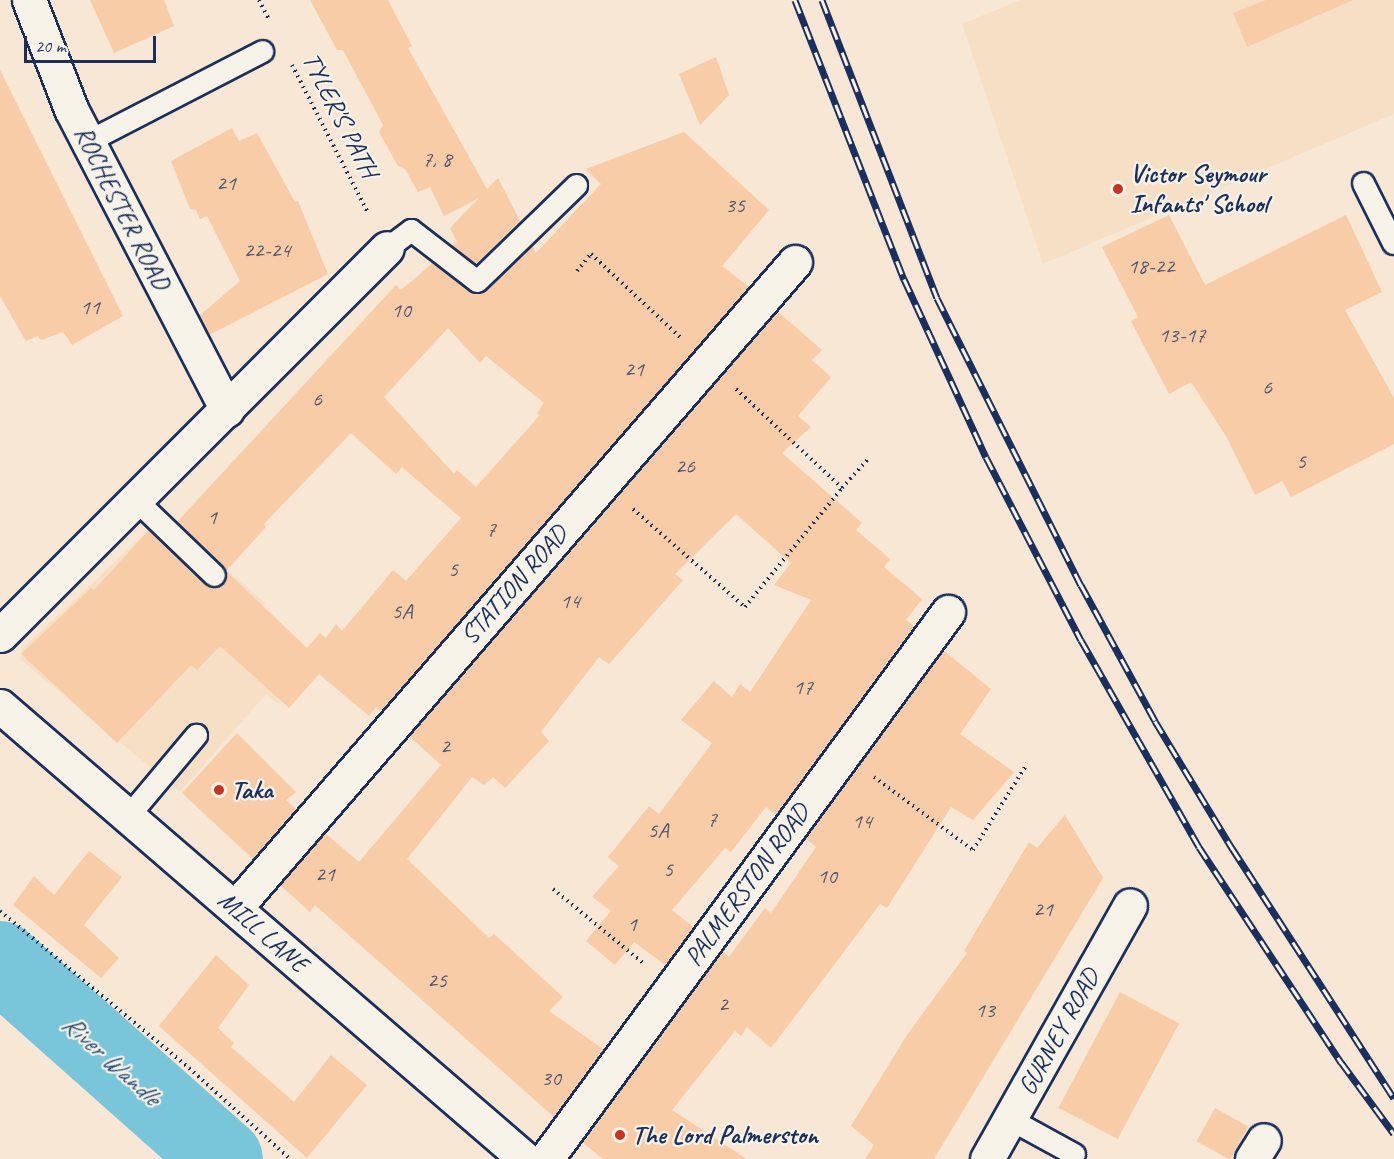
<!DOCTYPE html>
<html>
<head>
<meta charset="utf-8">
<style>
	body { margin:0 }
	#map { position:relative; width:1394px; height:1159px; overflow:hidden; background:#f7e7d4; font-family:Caveat,sans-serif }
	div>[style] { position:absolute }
	.built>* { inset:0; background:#f7dfc6 }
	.river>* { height:80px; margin:-40px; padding:0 40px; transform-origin:40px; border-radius:40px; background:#79c5d9 }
	.building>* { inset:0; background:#f8cca7; transform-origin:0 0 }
	.path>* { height:4px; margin-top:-2px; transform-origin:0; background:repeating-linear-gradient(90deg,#1b2f5e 0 1.5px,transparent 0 6px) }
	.roads { filter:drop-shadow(2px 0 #1b2f5e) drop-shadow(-2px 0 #1b2f5e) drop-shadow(0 2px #1b2f5e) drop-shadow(0 -2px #1b2f5e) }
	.lane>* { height:21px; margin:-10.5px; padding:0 10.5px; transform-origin:10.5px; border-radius:10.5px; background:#f7f3e8 }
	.street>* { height:33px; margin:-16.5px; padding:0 16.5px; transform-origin:16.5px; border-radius:16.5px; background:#f7f3e8 }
	.rail>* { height:7px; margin-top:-3.5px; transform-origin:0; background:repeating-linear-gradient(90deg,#f7f3e8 0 14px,#1b2f5e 0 28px); box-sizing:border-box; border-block:2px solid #1b2f5e }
	.dots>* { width:16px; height:16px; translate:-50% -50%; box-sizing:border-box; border:3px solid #f7f3e8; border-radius:50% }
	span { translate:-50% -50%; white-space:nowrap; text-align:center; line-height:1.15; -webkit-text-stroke:4.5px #f7f3e8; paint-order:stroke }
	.number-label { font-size:22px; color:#525670 }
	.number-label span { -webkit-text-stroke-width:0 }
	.street-label { font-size:26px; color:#1b2f5e }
	.poi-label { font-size:26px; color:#1b2f5e; font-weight:700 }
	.left { translate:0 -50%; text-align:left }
	.water-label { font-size:27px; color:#32547d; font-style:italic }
	.scale { position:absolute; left:24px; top:36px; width:132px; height:27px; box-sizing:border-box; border:3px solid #1b2f5e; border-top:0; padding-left:8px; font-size:18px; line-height:21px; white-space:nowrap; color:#1b2f5e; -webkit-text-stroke:4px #f7f3e8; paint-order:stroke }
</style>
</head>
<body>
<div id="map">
	<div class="built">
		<i style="clip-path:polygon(1020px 0,1394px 0,1394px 114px,1043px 264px,962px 24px)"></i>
		<i style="clip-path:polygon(164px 516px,265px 603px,256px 617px,315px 671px,278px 704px,266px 694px,180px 792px,20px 659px,23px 648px)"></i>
	</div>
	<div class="river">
		<i style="left:0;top:961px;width:298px;rotate:41.6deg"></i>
	</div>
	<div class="building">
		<i style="clip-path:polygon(90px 0,164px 0,174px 26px,114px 53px)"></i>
		<i style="clip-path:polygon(310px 0,388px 0,412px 46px,408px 48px,487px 189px,498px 178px,520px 221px,476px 264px,452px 246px,457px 242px,450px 228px,479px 198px,444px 216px,430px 187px,418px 192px,405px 169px,398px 166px,379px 132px,383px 125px,343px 50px,337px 50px)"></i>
		<i style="clip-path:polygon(1266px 0,1353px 0,1247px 47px,1233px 13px)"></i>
		<i style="clip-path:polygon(716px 57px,729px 95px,700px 125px,679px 74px)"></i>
		<i style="clip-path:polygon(0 70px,123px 316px,72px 345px,63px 332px,41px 340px,38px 336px,26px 341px,0 296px)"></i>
		<i style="clip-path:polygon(232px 128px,239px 141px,257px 133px,295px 202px,298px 201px,328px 274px,209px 335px,199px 316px,240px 281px,207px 216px,200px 219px,196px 210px,190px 209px,171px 161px)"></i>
		<i style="clip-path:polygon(evenodd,684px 132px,769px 210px,722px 266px,749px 287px,381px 711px,376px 707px,369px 716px,319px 674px,289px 708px,220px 646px,197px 670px,191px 665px,117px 743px,21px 654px,91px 588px,94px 590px,149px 530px,206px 585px,212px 587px,223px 584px,226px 577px,223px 566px,177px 522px,396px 285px,401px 290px,433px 263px,469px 291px,481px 293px,532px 245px,536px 253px,601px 184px,586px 169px,684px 132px,448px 328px,480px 363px,486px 356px,544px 403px,537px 413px,540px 415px,476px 487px,457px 470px,454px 474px,384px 397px,448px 328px,684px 132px,351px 433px,396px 474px,402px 467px,461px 518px,406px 581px,393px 570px,342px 631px,336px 624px,326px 638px,320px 633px,307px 648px,226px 571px,266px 527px,264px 524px,351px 433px)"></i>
		<i style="clip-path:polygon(1169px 215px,1205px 285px,1346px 215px,1382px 292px,1345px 310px,1394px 398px,1394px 444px,1291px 497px,1282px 481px,1255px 495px,1226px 436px,1191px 382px,1169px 394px,1131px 321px,1138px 317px,1102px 247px)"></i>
		<i style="clip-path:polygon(777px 311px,822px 350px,812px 360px,831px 377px,798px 416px,811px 427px,782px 453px,862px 523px,856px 530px,890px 559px,884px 567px,922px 599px,906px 620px,914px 626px,776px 815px,766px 807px,731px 852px,725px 848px,672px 910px,693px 927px,665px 965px,634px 942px,615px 965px,586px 941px,611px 911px,592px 897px,619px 866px,608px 857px,649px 806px,659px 814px,712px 743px,681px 720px,714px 681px,732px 697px,740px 684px,750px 692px,811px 600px,774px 585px,791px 563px,736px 514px,675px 574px,683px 580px,609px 664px,599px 657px,541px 732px,549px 741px,505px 788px,493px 777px,484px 785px,472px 777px,407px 859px,489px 938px,494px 934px,563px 997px,549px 1011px,603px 1049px,554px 1117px,315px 905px,310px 912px,280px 885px,325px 833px,359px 862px,441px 765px,409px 736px)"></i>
		<i style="clip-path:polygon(943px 650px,991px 689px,960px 734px,1014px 772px,973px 820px,951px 807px,887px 908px,880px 904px,771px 1048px,747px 1027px,741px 1036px,735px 1031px,672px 1110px,747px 1159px,603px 1159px,582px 1142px,722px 951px,729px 957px,765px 908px,771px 913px,816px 847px,805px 838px)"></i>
		<i style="clip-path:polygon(237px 733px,296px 792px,286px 800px,296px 809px,253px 859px,182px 793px)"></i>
		<i style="clip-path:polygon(1065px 815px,1103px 878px,934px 1159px,865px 1159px,874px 1145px,851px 1126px,907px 1035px,967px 953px,964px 951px,1029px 842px,1037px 848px)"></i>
		<i style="clip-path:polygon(89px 851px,122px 877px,84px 925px,119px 958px,101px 978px,13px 905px,34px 876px,54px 895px)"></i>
		<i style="clip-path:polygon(216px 955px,249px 985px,218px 1028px,234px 1043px,231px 1047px,294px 1102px,331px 1055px,367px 1085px,307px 1158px,159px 1026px)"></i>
		<i style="left:1120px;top:992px;width:67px;height:131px;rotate:28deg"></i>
		<i style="left:1215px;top:1108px;width:38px;height:38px;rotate:29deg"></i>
	</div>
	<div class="path">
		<i style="left:259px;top:0;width:20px;rotate:63deg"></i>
		<i style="left:292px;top:65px;width:166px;rotate:62.8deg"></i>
		<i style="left:577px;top:271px;width:22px;rotate:-51deg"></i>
		<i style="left:591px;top:254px;width:122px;rotate:43deg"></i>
		<i style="left:736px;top:389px;width:145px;rotate:43deg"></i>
		<i style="left:842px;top:488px;width:40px;rotate:-48deg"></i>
		<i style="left:633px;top:509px;width:149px;rotate:41.2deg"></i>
		<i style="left:745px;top:607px;width:154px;rotate:-50.8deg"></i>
		<i style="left:874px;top:777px;width:123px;rotate:36.4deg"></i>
		<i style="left:973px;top:850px;width:102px;rotate:-57.9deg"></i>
		<i style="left:553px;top:889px;width:117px;rotate:39.4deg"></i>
		<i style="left:0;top:911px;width:246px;rotate:39.7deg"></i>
		<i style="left:189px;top:1068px;width:136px;rotate:42deg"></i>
	</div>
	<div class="roads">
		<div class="lane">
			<i style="left:88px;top:141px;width:196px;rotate:-27.3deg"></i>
			<i style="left:1363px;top:183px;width:67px;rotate:63.4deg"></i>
			<i style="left:387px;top:248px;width:30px;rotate:-37deg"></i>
			<i style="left:411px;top:230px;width:83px;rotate:37.7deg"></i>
			<i style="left:477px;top:281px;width:138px;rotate:-44.1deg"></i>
			<i style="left:136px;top:500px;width:108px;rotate:43.9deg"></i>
			<i style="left:128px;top:816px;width:106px;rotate:-50deg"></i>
			<i style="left:1010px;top:1119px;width:73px;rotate:28.7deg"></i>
		</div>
		<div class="street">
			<i style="left:29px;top:0;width:117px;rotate:68.9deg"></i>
			<i style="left:71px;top:109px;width:339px;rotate:62.6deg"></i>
			<i style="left:0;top:635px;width:547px;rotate:-45deg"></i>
			<i style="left:0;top:706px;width:693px;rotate:40.79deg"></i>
			<i style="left:235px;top:908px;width:855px;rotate:-49.08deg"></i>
			<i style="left:546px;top:1159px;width:679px;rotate:-53.69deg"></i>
			<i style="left:987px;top:1159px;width:291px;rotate:-60.6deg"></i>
			<i style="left:1252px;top:1159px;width:22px;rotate:-58deg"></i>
		</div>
	</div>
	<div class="rail">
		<i style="left:795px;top:0;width:300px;rotate:68.7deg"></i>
		<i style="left:904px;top:279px;width:196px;rotate:65.3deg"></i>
		<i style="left:986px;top:457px;width:206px;rotate:62.6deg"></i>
		<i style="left:1081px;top:640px;width:238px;rotate:60.3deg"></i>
		<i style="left:1199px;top:847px;width:258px;rotate:56.6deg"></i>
		<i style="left:1341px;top:1062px;width:89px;rotate:53.6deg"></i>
		<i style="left:822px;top:0;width:319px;rotate:68.9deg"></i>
		<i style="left:937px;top:298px;width:321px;rotate:63.4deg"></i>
		<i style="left:1081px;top:585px;width:155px;rotate:61.4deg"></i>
		<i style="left:1155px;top:721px;width:149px;rotate:58.8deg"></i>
		<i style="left:1232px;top:848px;width:298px;rotate:57.1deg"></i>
	</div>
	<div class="dots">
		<i style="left:1118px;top:189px;background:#c8321e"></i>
		<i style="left:219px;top:790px;background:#c8321e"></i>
		<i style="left:620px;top:1135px;background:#c8321e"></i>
	</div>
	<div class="number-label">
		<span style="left:437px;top:160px">7, 8</span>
		<span style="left:226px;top:184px">21</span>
		<span style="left:735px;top:206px">35</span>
		<span style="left:267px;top:251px">22-24</span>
		<span style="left:1151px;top:267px">18-22</span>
		<span style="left:90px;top:308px">11</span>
		<span style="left:401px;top:311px">10</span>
		<span style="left:1182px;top:336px">13-17</span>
		<span style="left:634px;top:370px">21</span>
		<span style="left:1267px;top:388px">6</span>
		<span style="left:317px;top:400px">6</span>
		<span style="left:1301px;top:462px">5</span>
		<span style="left:685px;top:467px">26</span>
		<span style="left:212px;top:518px">1</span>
		<span style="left:491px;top:530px">7</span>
		<span style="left:453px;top:570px">5</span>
		<span style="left:570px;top:602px">14</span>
		<span style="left:402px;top:612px">5A</span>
		<span style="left:803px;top:688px">17</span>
		<span style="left:445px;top:747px">2</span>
		<span style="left:712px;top:820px">7</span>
		<span style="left:862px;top:822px">14</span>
		<span style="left:658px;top:831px">5A</span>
		<span style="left:668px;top:870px">5</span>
		<span style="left:325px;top:875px">21</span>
		<span style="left:827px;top:877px">10</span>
		<span style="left:1043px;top:910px">21</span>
		<span style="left:632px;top:925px">1</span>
		<span style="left:437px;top:981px">25</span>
		<span style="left:723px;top:1005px">2</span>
		<span style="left:985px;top:1011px">13</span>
		<span style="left:551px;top:1079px">30</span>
	</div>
	<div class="street-label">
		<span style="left:340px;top:115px;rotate:63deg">TYLER'S PATH</span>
		<span style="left:122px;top:208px;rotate:63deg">ROCHESTER ROAD</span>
		<span style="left:514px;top:585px;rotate:-49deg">STATION ROAD</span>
		<span style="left:747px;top:885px;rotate:-54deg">PALMERSTON ROAD</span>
		<span style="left:263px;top:932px;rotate:41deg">MILL LANE</span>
		<span style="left:1059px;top:1032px;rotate:-61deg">GURNEY ROAD</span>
	</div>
	<div class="poi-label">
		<span class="left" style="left:1130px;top:189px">Victor Seymour<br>Infants' School</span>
		<span class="left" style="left:231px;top:790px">Taka</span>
		<span class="left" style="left:632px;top:1135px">The Lord Palmerston</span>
	</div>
	<div class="water-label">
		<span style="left:111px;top:1060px;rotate:42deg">River Wandle</span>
	</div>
	<div class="scale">20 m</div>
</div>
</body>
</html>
